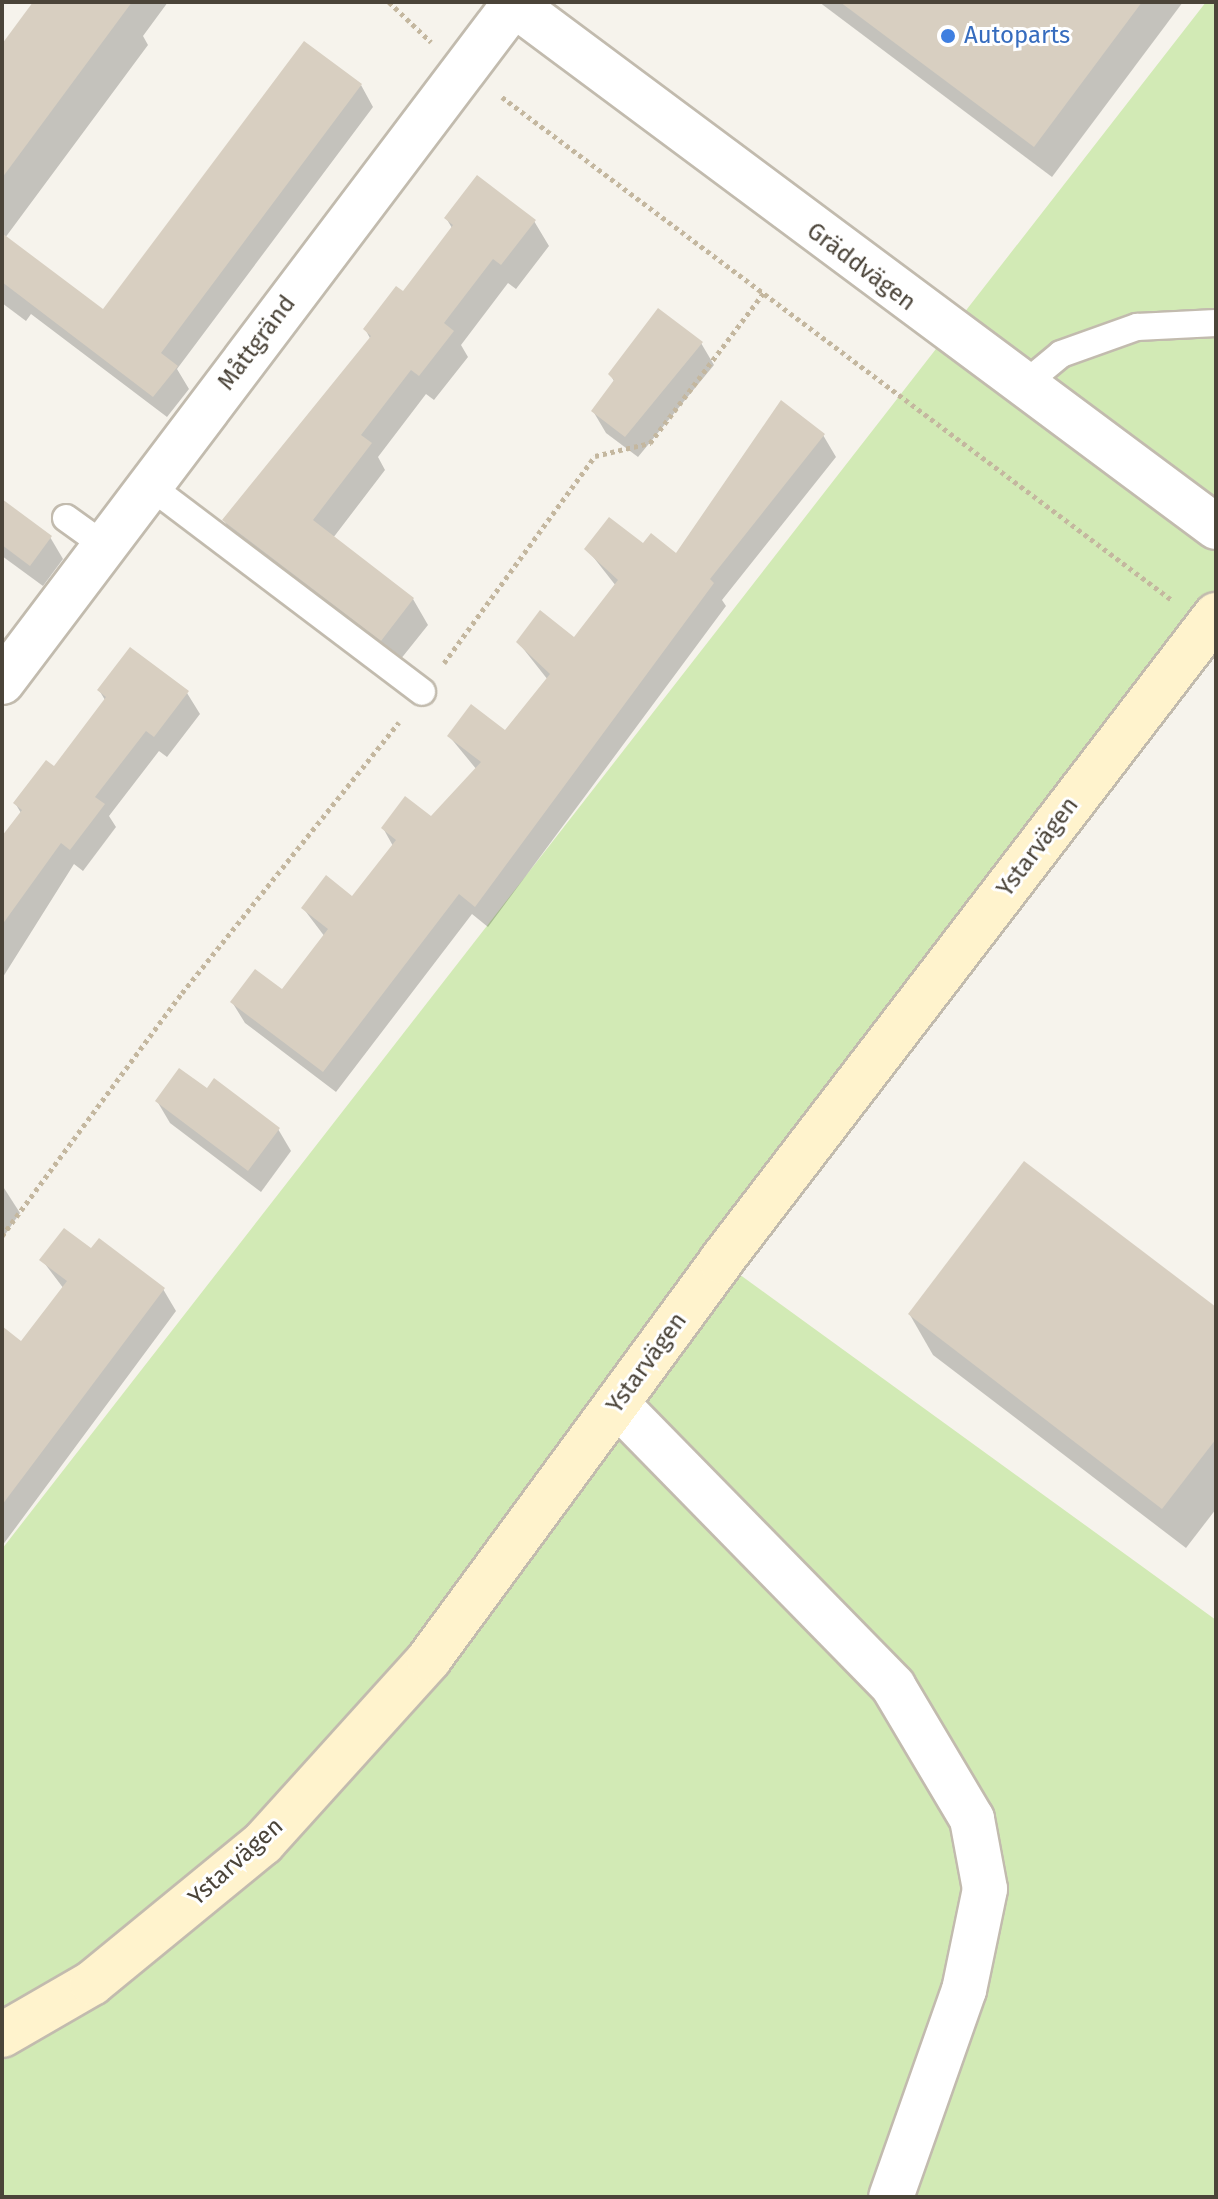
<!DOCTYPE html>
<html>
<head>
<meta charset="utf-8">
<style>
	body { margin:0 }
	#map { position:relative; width:1218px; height:2199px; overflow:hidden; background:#f6f3ec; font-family:"Fira Sans",sans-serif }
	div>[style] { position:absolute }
	.green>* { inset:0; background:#d2eab5 }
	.shadow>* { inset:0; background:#0003 }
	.building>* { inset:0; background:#d8cfc1 }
	.path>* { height:5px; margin-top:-2.5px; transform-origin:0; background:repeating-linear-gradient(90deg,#c4b79f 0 4px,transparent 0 8px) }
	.roads { filter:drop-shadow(2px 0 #c2bbae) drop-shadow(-2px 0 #c2bbae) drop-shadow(0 2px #c2bbae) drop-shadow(0 -2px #c2bbae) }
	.lane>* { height:26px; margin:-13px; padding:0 13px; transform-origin:13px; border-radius:13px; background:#fff }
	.street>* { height:44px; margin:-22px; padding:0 22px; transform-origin:22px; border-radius:22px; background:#fff }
	.secondary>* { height:44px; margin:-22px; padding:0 22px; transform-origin:22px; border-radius:22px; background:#fff3cd }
	.dots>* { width:22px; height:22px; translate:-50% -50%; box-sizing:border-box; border:4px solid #fff; border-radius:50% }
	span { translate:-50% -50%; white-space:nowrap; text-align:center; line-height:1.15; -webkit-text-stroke:6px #fff; paint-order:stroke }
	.shop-label { font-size:24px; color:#366cbe }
	.left { translate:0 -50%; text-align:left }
	.street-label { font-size:24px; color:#4b4439 }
	.frame { position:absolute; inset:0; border:4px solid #4b4439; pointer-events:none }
</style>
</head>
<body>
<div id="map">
	<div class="green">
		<i style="clip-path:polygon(1206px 2px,1216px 2px,1216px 615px,721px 1261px,1216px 1620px,1216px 2197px,2px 2197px,2px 1549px)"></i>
	</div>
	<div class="shadow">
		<i style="clip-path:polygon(36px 2px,168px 2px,143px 36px,148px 45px,2px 242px,2px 47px)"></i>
		<i style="clip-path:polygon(819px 2px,1183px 2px,1052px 177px)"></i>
		<i style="clip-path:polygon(361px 85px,373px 107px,177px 369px,189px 389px,167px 417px,31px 314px,26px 321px,2px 303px,2px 258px,103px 312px)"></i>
		<i style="clip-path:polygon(446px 218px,534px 221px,549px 246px,516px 289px,508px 283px,461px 345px,468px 357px,434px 400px,426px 394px,378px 457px,385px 470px,333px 538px,413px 599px,428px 625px,396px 665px,239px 546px,224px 520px,371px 340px,365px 329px,403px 294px,452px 228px)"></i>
		<i style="clip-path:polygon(701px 343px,714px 365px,638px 457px,606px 433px,593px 411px,615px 383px,610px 374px)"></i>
		<i style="clip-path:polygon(823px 435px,836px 457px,722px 600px,726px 606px,488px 927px,472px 914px,336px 1092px,245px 1023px,232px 1002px,282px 992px,325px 937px,303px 908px,353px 898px,393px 846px,383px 828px,431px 819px,477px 770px,449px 736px,506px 733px,548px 680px,518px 642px,575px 639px,616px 586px,587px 549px,643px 546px,677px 556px)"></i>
		<i style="clip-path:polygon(2px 501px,50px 537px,63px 559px,43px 586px,2px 556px)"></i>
		<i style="clip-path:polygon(99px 690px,187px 693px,200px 714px,167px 757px,159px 751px,109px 816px,116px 827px,83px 871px,74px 864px,3px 977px,2px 839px,21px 813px,15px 803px,54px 769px,105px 700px)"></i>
		<i style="clip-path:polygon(207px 1091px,278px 1129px,291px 1151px,261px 1192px,170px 1123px,157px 1101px)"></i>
		<i style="clip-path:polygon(2px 1185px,20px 1213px,2px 1239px)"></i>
		<i style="clip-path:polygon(91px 1250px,163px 1289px,176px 1311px,2px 1546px,2px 1329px,21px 1343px,64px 1289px,42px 1260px)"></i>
		<i style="clip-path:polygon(1216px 1310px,1216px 1509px,1186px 1548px,933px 1355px,910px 1315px)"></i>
	</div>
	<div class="building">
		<i style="clip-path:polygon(33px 2px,132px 2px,2px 178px,2px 44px)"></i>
		<i style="clip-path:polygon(840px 2px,1142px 2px,1034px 147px)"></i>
		<i style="clip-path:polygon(304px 41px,362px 84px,161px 353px,178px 366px,153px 397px,2px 282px,2px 233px,103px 309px)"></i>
		<i style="clip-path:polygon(477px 175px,536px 220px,501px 265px,493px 259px,444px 323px,454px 331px,419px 376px,411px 370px,361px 435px,372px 443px,313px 520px,414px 598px,381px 641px,222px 520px,371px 336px,363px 329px,396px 286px,403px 291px,453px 225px,444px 218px)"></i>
		<i style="clip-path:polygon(658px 308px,703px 342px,625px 437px,591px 411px,614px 380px,608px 374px)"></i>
		<i style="clip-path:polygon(781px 400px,825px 434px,710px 579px,714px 583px,475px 907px,459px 894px,323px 1072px,230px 1002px,255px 969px,282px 989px,328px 929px,301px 908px,326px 875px,352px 896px,396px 840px,381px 828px,405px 796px,431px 816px,481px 762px,447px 736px,471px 704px,505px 730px,550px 674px,516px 642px,540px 610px,574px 637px,618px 580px,584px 549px,609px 517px,643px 543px,651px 533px,676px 553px)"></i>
		<i style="clip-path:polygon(2px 499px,52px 536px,30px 566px,2px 545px)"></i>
		<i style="clip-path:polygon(130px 647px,189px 691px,154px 737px,146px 731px,95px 797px,105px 804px,70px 850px,61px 843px,2px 925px,2px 836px,22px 810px,13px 803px,46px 760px,54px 766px,106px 697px,97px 690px)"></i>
		<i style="clip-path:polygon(179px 1068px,207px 1088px,214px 1078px,280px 1128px,248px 1171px,155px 1101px)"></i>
		<i style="clip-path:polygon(1024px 1161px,1216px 1307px,1216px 1439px,1162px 1509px,908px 1314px)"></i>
		<i style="clip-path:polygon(64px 1228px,91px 1248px,99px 1238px,165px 1288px,2px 1505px,2px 1326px,21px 1341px,67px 1281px,39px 1260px)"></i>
	</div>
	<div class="path">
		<i style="left:389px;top:2px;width:58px;rotate:43.6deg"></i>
		<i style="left:502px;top:97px;width:838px;rotate:36.9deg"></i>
		<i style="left:444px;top:663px;width:256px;rotate:-53.9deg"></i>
		<i style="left:595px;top:456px;width:57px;rotate:-13.3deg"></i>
		<i style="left:650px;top:443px;width:191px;rotate:-52.9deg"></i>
		<i style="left:2px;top:1236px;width:302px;rotate:-53.5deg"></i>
		<i style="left:182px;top:993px;width:347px;rotate:-51.3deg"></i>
	</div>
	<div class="roads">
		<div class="lane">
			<i style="left:1020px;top:388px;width:53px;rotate:-39.7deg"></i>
			<i style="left:1061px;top:354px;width:81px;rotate:-19.6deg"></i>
			<i style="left:1137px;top:327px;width:79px;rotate:-2.9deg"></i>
			<i style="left:150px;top:486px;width:341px;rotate:37.1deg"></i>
			<i style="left:66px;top:518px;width:48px;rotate:35.7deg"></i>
		</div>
		<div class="street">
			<i style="left:511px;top:2px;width:879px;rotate:36.67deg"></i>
			<i style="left:2px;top:682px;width:848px;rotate:-52.95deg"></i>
			<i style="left:617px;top:1404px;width:395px;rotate:45.6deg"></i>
			<i style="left:893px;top:1686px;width:155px;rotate:59.3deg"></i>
			<i style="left:972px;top:1819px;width:71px;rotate:79.5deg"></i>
			<i style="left:985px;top:1889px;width:103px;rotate:101.7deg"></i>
			<i style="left:964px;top:1990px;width:219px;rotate:109.4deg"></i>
		</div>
		<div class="secondary">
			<i style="left:2px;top:2035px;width:104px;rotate:-30deg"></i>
			<i style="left:92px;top:1983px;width:221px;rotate:-39.3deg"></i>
			<i style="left:263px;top:1843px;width:248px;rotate:-47.9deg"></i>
			<i style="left:429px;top:1659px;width:494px;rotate:-53.7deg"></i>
			<i style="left:721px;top:1261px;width:814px;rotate:-52.54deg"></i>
		</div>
	</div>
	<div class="dots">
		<i style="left:948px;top:36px;background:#3f7fe0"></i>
	</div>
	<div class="shop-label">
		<span class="left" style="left:964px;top:36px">Autoparts</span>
	</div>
	<div class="street-label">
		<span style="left:861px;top:267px;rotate:37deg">Gräddvägen</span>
		<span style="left:257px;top:343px;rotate:-53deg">Måttgränd</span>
		<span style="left:1038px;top:847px;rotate:-53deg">Ystarvägen</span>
		<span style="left:647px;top:1363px;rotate:-54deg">Ystarvägen</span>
		<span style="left:236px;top:1862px;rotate:-42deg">Ystarvägen</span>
	</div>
	<div class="frame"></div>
</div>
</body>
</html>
